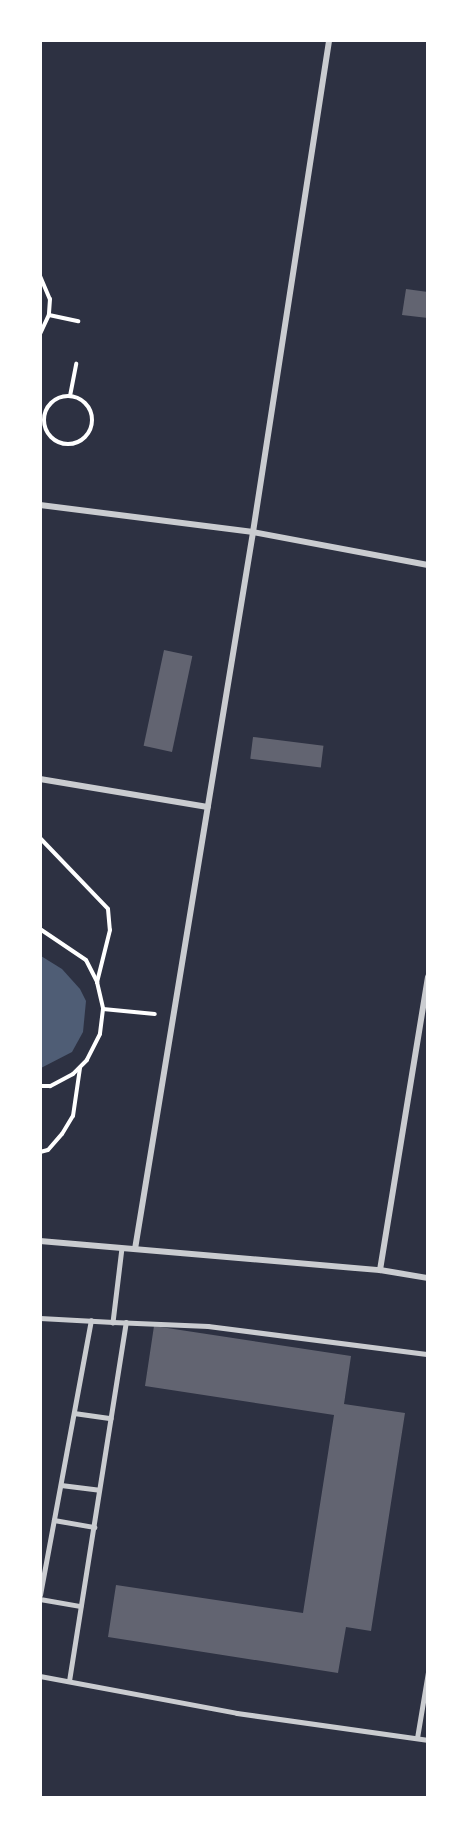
<!DOCTYPE html>
<html>
<head>
<meta charset="utf-8">
<style>
	body { margin:0 }
	#map { position:relative; width:468px; height:1838px; overflow:hidden; background:#2d3142; font-family:Helvetica,sans-serif }
	div>[style] { position:absolute }
	.water>* { inset:0; background:#4f5d75 }
	.building>* { inset:0; background:#626471; transform-origin:0 0 }
	.path>* { height:4px; margin:-2px; padding:0 2px; transform-origin:2px; border-radius:2px; background:#fff }
	.path>.ring { margin:-2px; padding:0; box-sizing:content-box; background:none; border:4px solid #fff; border-radius:50% }
	.service>* { height:4.5px; margin:-2.25px; padding:0 2.25px; transform-origin:2.25px; border-radius:2.25px; background:#caccd0 }
	.minor>* { height:6px; margin:-3px; padding:0 3px; transform-origin:3px; border-radius:3px; background:#caccd0 }
	span { translate:-50% -50%; white-space:nowrap; text-align:center; line-height:1.15; -webkit-text-stroke:6px #fff; paint-order:stroke }
	.frame { position:absolute; inset:0; border:42px solid #fff; pointer-events:none }
</style>
</head>
<body>
<div id="map">
	<div class="water">
		<i style="clip-path:polygon(41px 956px,62px 969px,80px 989px,86px 1001px,83px 1032px,72px 1052px,41px 1068px)"></i>
	</div>
	<div class="building">
		<i style="clip-path:polygon(406px 289px,428px 292px,428px 318px,402px 315px)"></i>
		<i style="left:164px;top:650px;width:29px;height:98px;rotate:12deg"></i>
		<i style="left:253px;top:737px;width:71px;height:22px;rotate:7deg"></i>
		<i style="clip-path:polygon(154px 1326px,351px 1356px,344px 1404px,405px 1413px,371px 1631px,346px 1627px,338px 1673px,108px 1637px,116px 1585px,303px 1613px,334px 1415px,145px 1386px)"></i>
	</div>
	<div class="path">
		<i style="left:40px;top:276px;width:25px;rotate:67deg"></i>
		<i style="left:50px;top:299px;width:16px;rotate:94deg"></i>
		<i style="left:49px;top:315px;width:30px;rotate:12deg"></i>
		<i style="left:40px;top:334px;width:21px;rotate:-65deg"></i>
		<i class="ring" style="left:44px;top:396px;width:44px;height:44px"></i>
		<i style="left:70px;top:396px;width:33px;rotate:-79deg"></i>
		<i style="left:40px;top:838px;width:98px;rotate:46.2deg"></i>
		<i style="left:108px;top:909px;width:21px;rotate:85deg"></i>
		<i style="left:110px;top:930px;width:54px;rotate:104deg"></i>
		<i style="left:40px;top:929px;width:55px;rotate:34deg"></i>
		<i style="left:86px;top:960px;width:25px;rotate:63deg"></i>
		<i style="left:97px;top:982px;width:28px;rotate:77deg"></i>
		<i style="left:103px;top:1009px;width:25px;rotate:97deg"></i>
		<i style="left:100px;top:1034px;width:29px;rotate:117deg"></i>
		<i style="left:87px;top:1060px;width:20px;rotate:135deg"></i>
		<i style="left:73px;top:1074px;width:26px;rotate:152deg"></i>
		<i style="left:50px;top:1086px;width:10px;rotate:180deg"></i>
		<i style="left:103px;top:1009px;width:52px;rotate:5.5deg"></i>
		<i style="left:40px;top:1152px;width:8px;rotate:-14deg"></i>
		<i style="left:48px;top:1150px;width:21px;rotate:-49deg"></i>
		<i style="left:62px;top:1134px;width:21px;rotate:-59deg"></i>
		<i style="left:73px;top:1116px;width:49px;rotate:-81.7deg"></i>
	</div>
	<div class="service">
		<i style="left:122px;top:1248px;width:75px;rotate:96.9deg"></i>
		<i style="left:113px;top:1322px;width:95px;rotate:2.4deg"></i>
		<i style="left:208px;top:1326px;width:222px;rotate:7.3deg"></i>
		<i style="left:40px;top:1318px;width:73px;rotate:3.1deg"></i>
		<i style="left:74px;top:1413px;width:37px;rotate:8deg"></i>
		<i style="left:61px;top:1485px;width:38px;rotate:7deg"></i>
		<i style="left:54px;top:1520px;width:41px;rotate:9.9deg"></i>
		<i style="left:40px;top:1595px;width:279px;rotate:-79.5deg"></i>
		<i style="left:40px;top:1599px;width:41px;rotate:9.9deg"></i>
		<i style="left:40px;top:1676px;width:200px;rotate:10.6deg"></i>
		<i style="left:237px;top:1713px;width:193px;rotate:8deg"></i>
		<i style="left:69px;top:1681px;width:363px;rotate:-81deg"></i>
		<i style="left:417px;top:1738px;width:67px;rotate:-80.5deg"></i>
	</div>
	<div class="minor">
		<i style="left:40px;top:505px;width:215px;rotate:7.2deg"></i>
		<i style="left:253px;top:532px;width:178px;rotate:10.7deg"></i>
		<i style="left:40px;top:779px;width:170px;rotate:9.5deg"></i>
		<i style="left:40px;top:1241px;width:341px;rotate:4.9deg"></i>
		<i style="left:380px;top:1270px;width:49px;rotate:9.5deg"></i>
		<i style="left:135px;top:1249px;width:727px;rotate:-80.65deg"></i>
		<i style="left:253px;top:532px;width:498px;rotate:-81.2deg"></i>
		<i style="left:380px;top:1270px;width:297px;rotate:-80.7deg"></i>
	</div>
	<div class="frame"></div>
</div>
</body>
</html>
